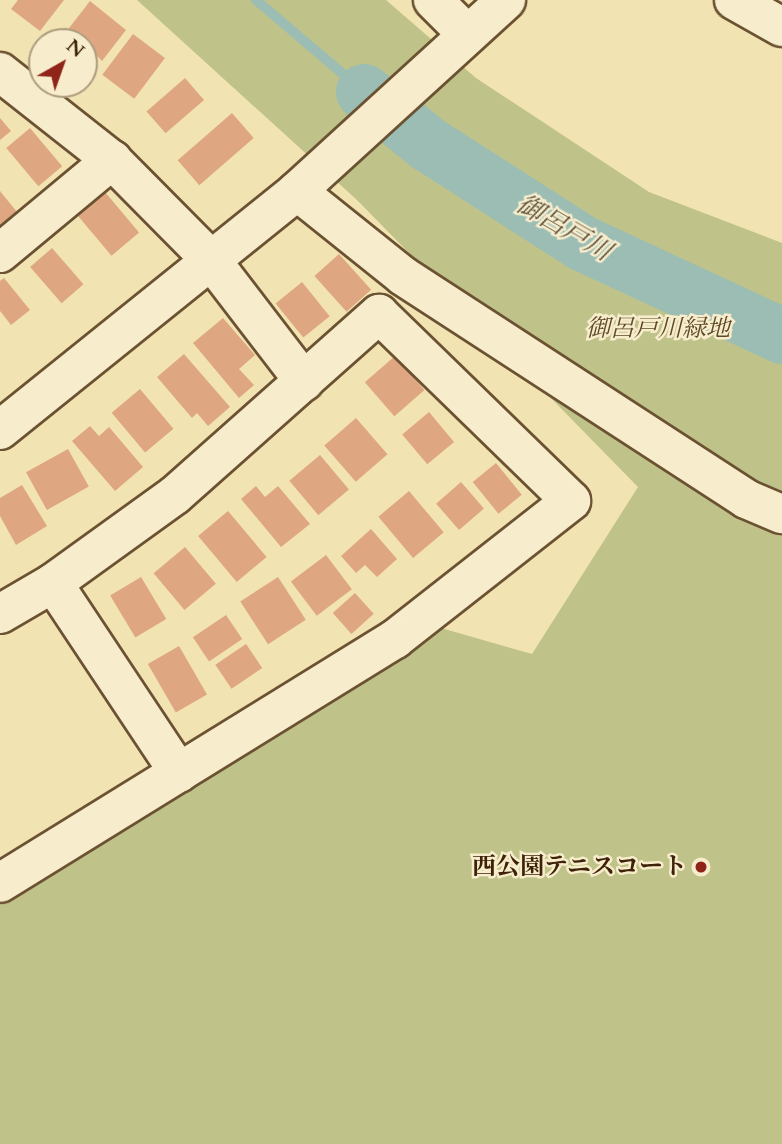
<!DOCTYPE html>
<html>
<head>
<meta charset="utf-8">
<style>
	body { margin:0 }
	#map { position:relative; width:782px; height:1144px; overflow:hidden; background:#f2e3b2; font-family:Cardo,"Noto Serif JP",serif }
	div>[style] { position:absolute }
	.green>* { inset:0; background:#bfc389 }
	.stream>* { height:10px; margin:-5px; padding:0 5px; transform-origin:5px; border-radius:5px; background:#9cbdb3 }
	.river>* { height:56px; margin:-28px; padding:0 28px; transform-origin:28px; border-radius:28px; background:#9cbdb3 }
	.building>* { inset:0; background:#dfa781; transform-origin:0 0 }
	.roads { filter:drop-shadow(2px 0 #6b5232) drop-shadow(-2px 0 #6b5232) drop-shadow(0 2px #6b5232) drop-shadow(0 -2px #6b5232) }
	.minor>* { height:38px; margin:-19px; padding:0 19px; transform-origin:19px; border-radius:19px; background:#f7edcd }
	.dots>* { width:19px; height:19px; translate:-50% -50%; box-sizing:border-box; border:4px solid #f7edcd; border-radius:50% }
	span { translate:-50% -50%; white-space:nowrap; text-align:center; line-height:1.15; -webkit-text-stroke:5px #f7edcd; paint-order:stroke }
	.park-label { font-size:24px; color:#5e4a28; font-style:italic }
	.poi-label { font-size:24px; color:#3e2208; font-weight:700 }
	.right { translate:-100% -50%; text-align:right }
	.water-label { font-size:26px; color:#5a503b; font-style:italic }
	.north { position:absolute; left:28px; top:28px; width:70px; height:70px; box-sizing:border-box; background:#f7edcd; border:2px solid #ad9c7e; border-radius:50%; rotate:40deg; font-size:19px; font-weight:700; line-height:28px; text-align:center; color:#3e2208 }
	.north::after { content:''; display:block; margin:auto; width:24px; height:32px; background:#8f2418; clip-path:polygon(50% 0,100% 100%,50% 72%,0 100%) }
</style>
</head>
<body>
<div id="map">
	<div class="green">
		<i style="clip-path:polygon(137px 0,386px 0,476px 78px,649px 192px,782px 243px,782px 1144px,0 1144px,0 905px,441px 628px,532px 654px,638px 487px,357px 200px)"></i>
	</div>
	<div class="stream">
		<i style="left:256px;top:0;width:142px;rotate:40.4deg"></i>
	</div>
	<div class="river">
		<i style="left:364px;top:92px;width:82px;rotate:39.1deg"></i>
		<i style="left:428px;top:144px;width:183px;rotate:32.7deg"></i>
		<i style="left:582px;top:243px;width:221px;rotate:24.9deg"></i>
	</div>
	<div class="building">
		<i style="clip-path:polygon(18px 0,64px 0,40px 31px,11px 9px)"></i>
		<i style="clip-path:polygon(90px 1px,126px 30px,102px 61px,84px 42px,66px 32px)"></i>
		<i style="left:133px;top:34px;width:40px;height:51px;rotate:37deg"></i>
		<i style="left:185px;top:78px;width:29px;height:51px;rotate:49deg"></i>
		<i style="left:232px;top:113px;width:33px;height:72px;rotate:49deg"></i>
		<i style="clip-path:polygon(0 118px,11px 131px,0 140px)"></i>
		<i style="left:30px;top:128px;width:50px;height:31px;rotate:50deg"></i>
		<i style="clip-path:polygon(0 191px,17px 212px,0 226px)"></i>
		<i style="left:105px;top:192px;width:53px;height:36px;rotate:50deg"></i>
		<i style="left:52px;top:248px;width:48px;height:29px;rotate:49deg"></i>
		<i style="left:339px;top:254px;width:48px;height:33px;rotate:48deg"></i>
		<i style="clip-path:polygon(4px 278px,30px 310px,11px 325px,0 311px,0 281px)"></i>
		<i style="left:302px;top:282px;width:44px;height:34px;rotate:51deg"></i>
		<i style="clip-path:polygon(223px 318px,255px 355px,239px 369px,254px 385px,239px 398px,193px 343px)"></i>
		<i style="clip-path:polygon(184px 354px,230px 407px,208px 426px,197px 413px,192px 418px,157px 377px)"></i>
		<i style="left:395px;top:356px;width:45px;height:40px;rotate:49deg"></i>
		<i style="left:140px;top:389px;width:52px;height:37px;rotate:50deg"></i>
		<i style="left:429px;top:412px;width:39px;height:35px;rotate:50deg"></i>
		<i style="left:356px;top:418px;width:48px;height:42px;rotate:49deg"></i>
		<i style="clip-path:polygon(90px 426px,99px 436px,109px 427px,143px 467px,115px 491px,72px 441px)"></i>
		<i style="left:68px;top:449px;width:43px;height:48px;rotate:61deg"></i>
		<i style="left:320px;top:455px;width:45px;height:40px;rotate:50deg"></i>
		<i style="left:496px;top:463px;width:41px;height:30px;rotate:51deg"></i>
		<i style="left:461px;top:482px;width:35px;height:33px;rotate:49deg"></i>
		<i style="clip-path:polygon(22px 485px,47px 526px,16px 545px,0 516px,0 498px)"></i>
		<i style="clip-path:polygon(256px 486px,265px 497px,278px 486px,310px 524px,281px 547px,241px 499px)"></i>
		<i style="left:409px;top:491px;width:54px;height:40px;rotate:50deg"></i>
		<i style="left:228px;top:511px;width:60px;height:39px;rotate:50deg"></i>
		<i style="clip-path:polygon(371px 529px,397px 559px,377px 577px,365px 565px,356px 573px,341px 556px)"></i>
		<i style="left:185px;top:547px;width:48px;height:41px;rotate:50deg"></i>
		<i style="left:326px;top:555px;width:43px;height:44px;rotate:53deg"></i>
		<i style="left:141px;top:577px;width:49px;height:36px;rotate:59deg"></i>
		<i style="left:278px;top:577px;width:51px;height:45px;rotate:57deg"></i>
		<i style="left:355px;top:593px;width:28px;height:30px;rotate:48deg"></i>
		<i style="left:226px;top:615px;width:29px;height:40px;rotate:56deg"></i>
		<i style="left:246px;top:644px;width:29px;height:37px;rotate:56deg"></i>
		<i style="left:179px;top:646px;width:56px;height:36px;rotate:60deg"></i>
	</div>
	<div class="roads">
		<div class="minor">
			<i style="left:433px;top:0;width:48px;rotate:45deg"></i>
			<i style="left:734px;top:0;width:55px;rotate:29.4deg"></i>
			<i style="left:0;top:72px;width:142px;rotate:38.2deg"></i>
			<i style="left:112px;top:160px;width:141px;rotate:45.3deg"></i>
			<i style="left:211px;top:260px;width:153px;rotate:52.5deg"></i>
			<i style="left:297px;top:191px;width:136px;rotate:38.7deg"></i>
			<i style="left:403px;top:276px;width:409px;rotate:33deg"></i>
			<i style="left:746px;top:499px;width:39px;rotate:23deg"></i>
			<i style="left:0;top:253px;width:146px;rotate:-39.7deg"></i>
			<i style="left:0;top:430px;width:381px;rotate:-38.8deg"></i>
			<i style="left:297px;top:191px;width:283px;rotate:-42.4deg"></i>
			<i style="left:53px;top:583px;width:228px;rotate:56.4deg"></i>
			<i style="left:0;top:614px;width:61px;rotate:-30.3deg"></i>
			<i style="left:53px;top:583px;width:150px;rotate:-35.8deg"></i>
			<i style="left:175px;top:495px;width:273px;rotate:-41.6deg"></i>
			<i style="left:379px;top:314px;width:268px;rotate:44.2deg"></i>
			<i style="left:571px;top:501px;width:224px;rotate:141.9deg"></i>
			<i style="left:395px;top:639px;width:464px;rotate:148.3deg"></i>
		</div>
	</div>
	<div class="dots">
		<i style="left:701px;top:867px;background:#8f2418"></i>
	</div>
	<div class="park-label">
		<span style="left:658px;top:329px">御呂戸川緑地</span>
	</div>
	<div class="poi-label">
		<span class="right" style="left:687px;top:867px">西公園テニスコート</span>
	</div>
	<div class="water-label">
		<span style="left:564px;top:228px;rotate:30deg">御呂戸川</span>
	</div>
	<div class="north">N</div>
</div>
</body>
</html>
